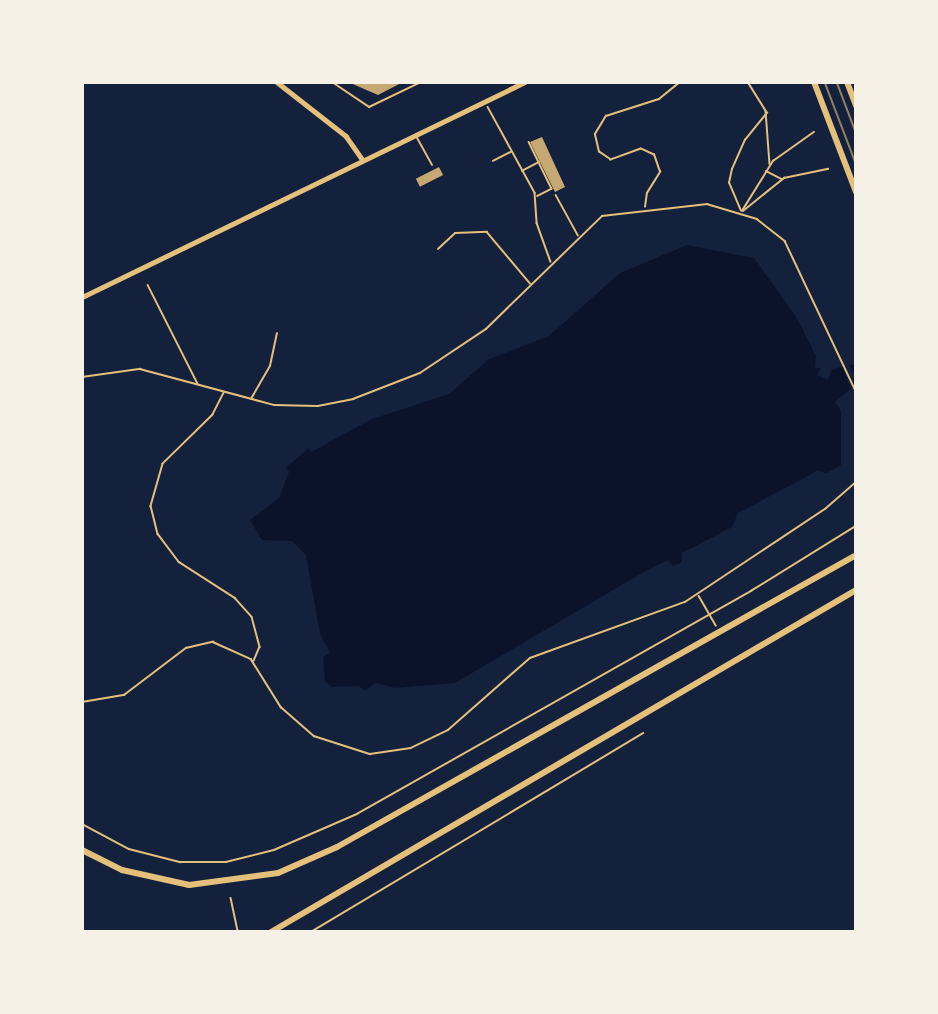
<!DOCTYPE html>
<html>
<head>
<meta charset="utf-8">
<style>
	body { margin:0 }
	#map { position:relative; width:938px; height:1014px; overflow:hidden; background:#14213d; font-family:"Asap Condensed",sans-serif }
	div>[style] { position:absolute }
	.water>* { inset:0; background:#0b132b }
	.pier>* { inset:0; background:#14213d }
	.building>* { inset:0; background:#c6a872; transform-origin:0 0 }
	.path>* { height:1.5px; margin:-0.75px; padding:0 0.75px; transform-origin:0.75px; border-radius:0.75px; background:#e5c07b }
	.service>* { height:2px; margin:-1px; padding:0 1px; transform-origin:1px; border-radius:1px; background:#e5c07b }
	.minor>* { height:4.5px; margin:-2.25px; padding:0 2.25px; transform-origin:2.25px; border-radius:2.25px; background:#e5c07b }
	.tertiary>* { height:5px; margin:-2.5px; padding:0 2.5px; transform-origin:2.5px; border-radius:2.5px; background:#e5c07b }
	.secondary>* { height:6px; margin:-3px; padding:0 3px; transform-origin:3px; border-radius:3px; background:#e5c07b }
	.tram>* { height:1.5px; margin:-0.75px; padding:0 0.75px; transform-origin:0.75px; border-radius:0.75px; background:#918062 }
	span { translate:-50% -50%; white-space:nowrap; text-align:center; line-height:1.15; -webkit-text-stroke:4.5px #f6f1e7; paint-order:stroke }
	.frame { position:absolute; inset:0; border:84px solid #f6f1e7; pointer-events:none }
</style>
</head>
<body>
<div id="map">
	<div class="water">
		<i style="clip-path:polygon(687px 245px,754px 258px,797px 318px,816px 356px,815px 368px,821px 368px,817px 375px,828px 380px,832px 369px,855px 364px,855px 385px,835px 402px,841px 411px,841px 465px,827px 473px,817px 471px,738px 513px,732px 527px,682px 553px,682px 562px,673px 566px,668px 560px,649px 569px,455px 683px,395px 688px,376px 683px,364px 691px,359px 686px,332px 687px,325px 682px,323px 657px,330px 653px,320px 634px,306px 555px,292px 541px,262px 540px,250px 520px,279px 498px,289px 472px,285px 468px,309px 448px,311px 452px,372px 419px,449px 394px,489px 359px,549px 336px,620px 273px)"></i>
	</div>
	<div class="pier">
		<i style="clip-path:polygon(847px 361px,855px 376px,850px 387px,842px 364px)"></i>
	</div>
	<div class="building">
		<i style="clip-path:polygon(348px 82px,403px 82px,378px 95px)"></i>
		<i style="clip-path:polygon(542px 137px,565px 187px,555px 192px,530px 142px)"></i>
		<i style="left:439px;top:167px;width:9px;height:26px;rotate:63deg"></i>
	</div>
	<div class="path">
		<i style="left:748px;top:82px;width:34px;rotate:58deg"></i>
		<i style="left:766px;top:111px;width:53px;rotate:85.7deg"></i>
		<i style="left:488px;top:107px;width:98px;rotate:61.3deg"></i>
		<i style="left:535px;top:193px;width:30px;rotate:86deg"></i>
		<i style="left:537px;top:223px;width:41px;rotate:70.3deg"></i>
		<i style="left:529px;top:142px;width:52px;rotate:63.9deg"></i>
		<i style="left:552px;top:189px;width:16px;rotate:153deg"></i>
		<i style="left:493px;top:161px;width:20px;rotate:-27deg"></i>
		<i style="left:522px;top:171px;width:19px;rotate:-28deg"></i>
		<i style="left:766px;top:171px;width:18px;rotate:27deg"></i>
		<i style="left:556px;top:195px;width:46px;rotate:61.2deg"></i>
		<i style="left:645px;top:207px;width:14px;rotate:-82deg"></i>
		<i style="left:647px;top:193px;width:25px;rotate:-58deg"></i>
		<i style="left:660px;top:172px;width:18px;rotate:-109deg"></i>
		<i style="left:654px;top:155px;width:14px;rotate:-155deg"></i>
		<i style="left:641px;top:149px;width:32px;rotate:160deg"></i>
		<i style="left:611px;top:160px;width:14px;rotate:-146deg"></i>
		<i style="left:599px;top:152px;width:18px;rotate:-103deg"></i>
		<i style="left:595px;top:134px;width:21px;rotate:-59deg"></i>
		<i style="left:606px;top:116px;width:56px;rotate:-17.8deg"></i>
		<i style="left:659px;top:99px;width:27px;rotate:-39deg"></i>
		<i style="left:741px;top:211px;width:30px;rotate:-113deg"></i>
		<i style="left:729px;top:183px;width:14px;rotate:-78deg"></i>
		<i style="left:732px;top:169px;width:32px;rotate:-66deg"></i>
		<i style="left:745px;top:140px;width:35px;rotate:-51deg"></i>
		<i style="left:742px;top:211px;width:59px;rotate:-58.2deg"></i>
		<i style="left:773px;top:161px;width:50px;rotate:-35.3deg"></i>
		<i style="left:743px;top:211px;width:53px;rotate:-38.8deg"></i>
		<i style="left:784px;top:178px;width:45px;rotate:-11.6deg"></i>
		<i style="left:438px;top:249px;width:23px;rotate:-43deg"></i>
		<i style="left:455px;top:233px;width:32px;rotate:-2deg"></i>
		<i style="left:487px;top:232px;width:67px;rotate:49.9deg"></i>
		<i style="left:148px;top:285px;width:111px;rotate:63.2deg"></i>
		<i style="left:82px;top:377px;width:59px;rotate:-7.9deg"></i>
		<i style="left:140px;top:369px;width:139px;rotate:15deg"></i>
		<i style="left:274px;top:405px;width:44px;rotate:1.3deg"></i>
		<i style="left:318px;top:406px;width:36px;rotate:-11deg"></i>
		<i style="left:353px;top:399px;width:72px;rotate:-21.2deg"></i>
		<i style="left:420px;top:373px;width:79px;rotate:-33.7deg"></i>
		<i style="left:486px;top:329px;width:162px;rotate:-44.2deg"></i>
		<i style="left:602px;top:216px;width:106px;rotate:-6.5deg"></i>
		<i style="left:707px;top:204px;width:52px;rotate:16.7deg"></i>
		<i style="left:757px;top:219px;width:36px;rotate:38deg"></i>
		<i style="left:785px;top:241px;width:166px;rotate:64.7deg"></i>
		<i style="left:224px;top:393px;width:25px;rotate:117deg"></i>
		<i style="left:213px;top:415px;width:70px;rotate:135.6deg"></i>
		<i style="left:163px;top:464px;width:44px;rotate:105.9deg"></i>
		<i style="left:151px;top:506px;width:29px;rotate:76deg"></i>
		<i style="left:158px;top:534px;width:35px;rotate:53deg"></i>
		<i style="left:179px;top:562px;width:67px;rotate:32.7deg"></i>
		<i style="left:235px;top:598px;width:25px;rotate:48deg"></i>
		<i style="left:252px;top:617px;width:31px;rotate:75deg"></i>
		<i style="left:260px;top:647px;width:15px;rotate:113deg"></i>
		<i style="left:251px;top:399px;width:38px;rotate:-60deg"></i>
		<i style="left:270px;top:366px;width:33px;rotate:-78deg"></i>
		<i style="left:699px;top:596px;width:34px;rotate:60deg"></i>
		<i style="left:82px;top:702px;width:43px;rotate:-9.5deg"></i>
		<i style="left:124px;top:695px;width:78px;rotate:-37.2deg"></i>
		<i style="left:186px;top:648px;width:28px;rotate:-13deg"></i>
		<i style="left:213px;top:642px;width:42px;rotate:24.1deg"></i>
		<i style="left:251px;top:659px;width:57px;rotate:58deg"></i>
		<i style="left:281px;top:707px;width:44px;rotate:41.3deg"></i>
		<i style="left:314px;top:736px;width:59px;rotate:17.8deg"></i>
		<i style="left:370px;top:754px;width:41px;rotate:-8.3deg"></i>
		<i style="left:411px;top:748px;width:41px;rotate:-25.9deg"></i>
		<i style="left:448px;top:730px;width:109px;rotate:-41.3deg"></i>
		<i style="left:530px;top:658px;width:165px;rotate:-19.9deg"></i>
		<i style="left:685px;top:602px;width:168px;rotate:-33.6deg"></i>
		<i style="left:825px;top:509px;width:41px;rotate:-41.1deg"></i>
		<i style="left:82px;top:824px;width:53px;rotate:28deg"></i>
		<i style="left:129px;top:849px;width:53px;rotate:14.3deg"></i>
		<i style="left:180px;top:862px;width:46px"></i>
		<i style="left:226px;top:862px;width:49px;rotate:-14deg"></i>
		<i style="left:274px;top:850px;width:90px;rotate:-23.4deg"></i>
		<i style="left:357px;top:814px;width:453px;rotate:-29.5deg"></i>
		<i style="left:751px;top:591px;width:123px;rotate:-31.8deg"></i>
		<i style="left:231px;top:898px;width:35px;rotate:78deg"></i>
		<i style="left:311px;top:932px;width:387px;rotate:-30.9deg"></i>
	</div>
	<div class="service">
		<i style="left:332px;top:82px;width:45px;rotate:34deg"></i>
		<i style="left:369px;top:107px;width:58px;rotate:-25.7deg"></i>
		<i style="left:416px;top:136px;width:33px;rotate:61deg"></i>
	</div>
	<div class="minor">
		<i style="left:277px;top:82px;width:88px;rotate:38deg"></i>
		<i style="left:346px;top:136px;width:29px;rotate:55deg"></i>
	</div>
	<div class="tertiary">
		<i style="left:82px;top:297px;width:492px;rotate:-25.9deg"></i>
	</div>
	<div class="secondary">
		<i style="left:814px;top:82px;width:118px;rotate:69.1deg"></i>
		<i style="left:847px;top:82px;width:25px;rotate:69deg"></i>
		<i style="left:82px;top:850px;width:45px;rotate:26.6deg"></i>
		<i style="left:122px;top:870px;width:69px;rotate:12.6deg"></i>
		<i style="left:189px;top:885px;width:90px;rotate:-7.7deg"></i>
		<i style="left:278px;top:873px;width:64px;rotate:-23.8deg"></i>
		<i style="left:337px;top:847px;width:596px;rotate:-29.36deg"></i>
		<i style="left:271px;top:932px;width:678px;rotate:-30.31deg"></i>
	</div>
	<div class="tram">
		<i style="left:825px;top:82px;width:87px;rotate:69.1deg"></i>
		<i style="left:837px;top:82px;width:53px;rotate:69.2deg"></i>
	</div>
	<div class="frame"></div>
</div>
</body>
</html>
